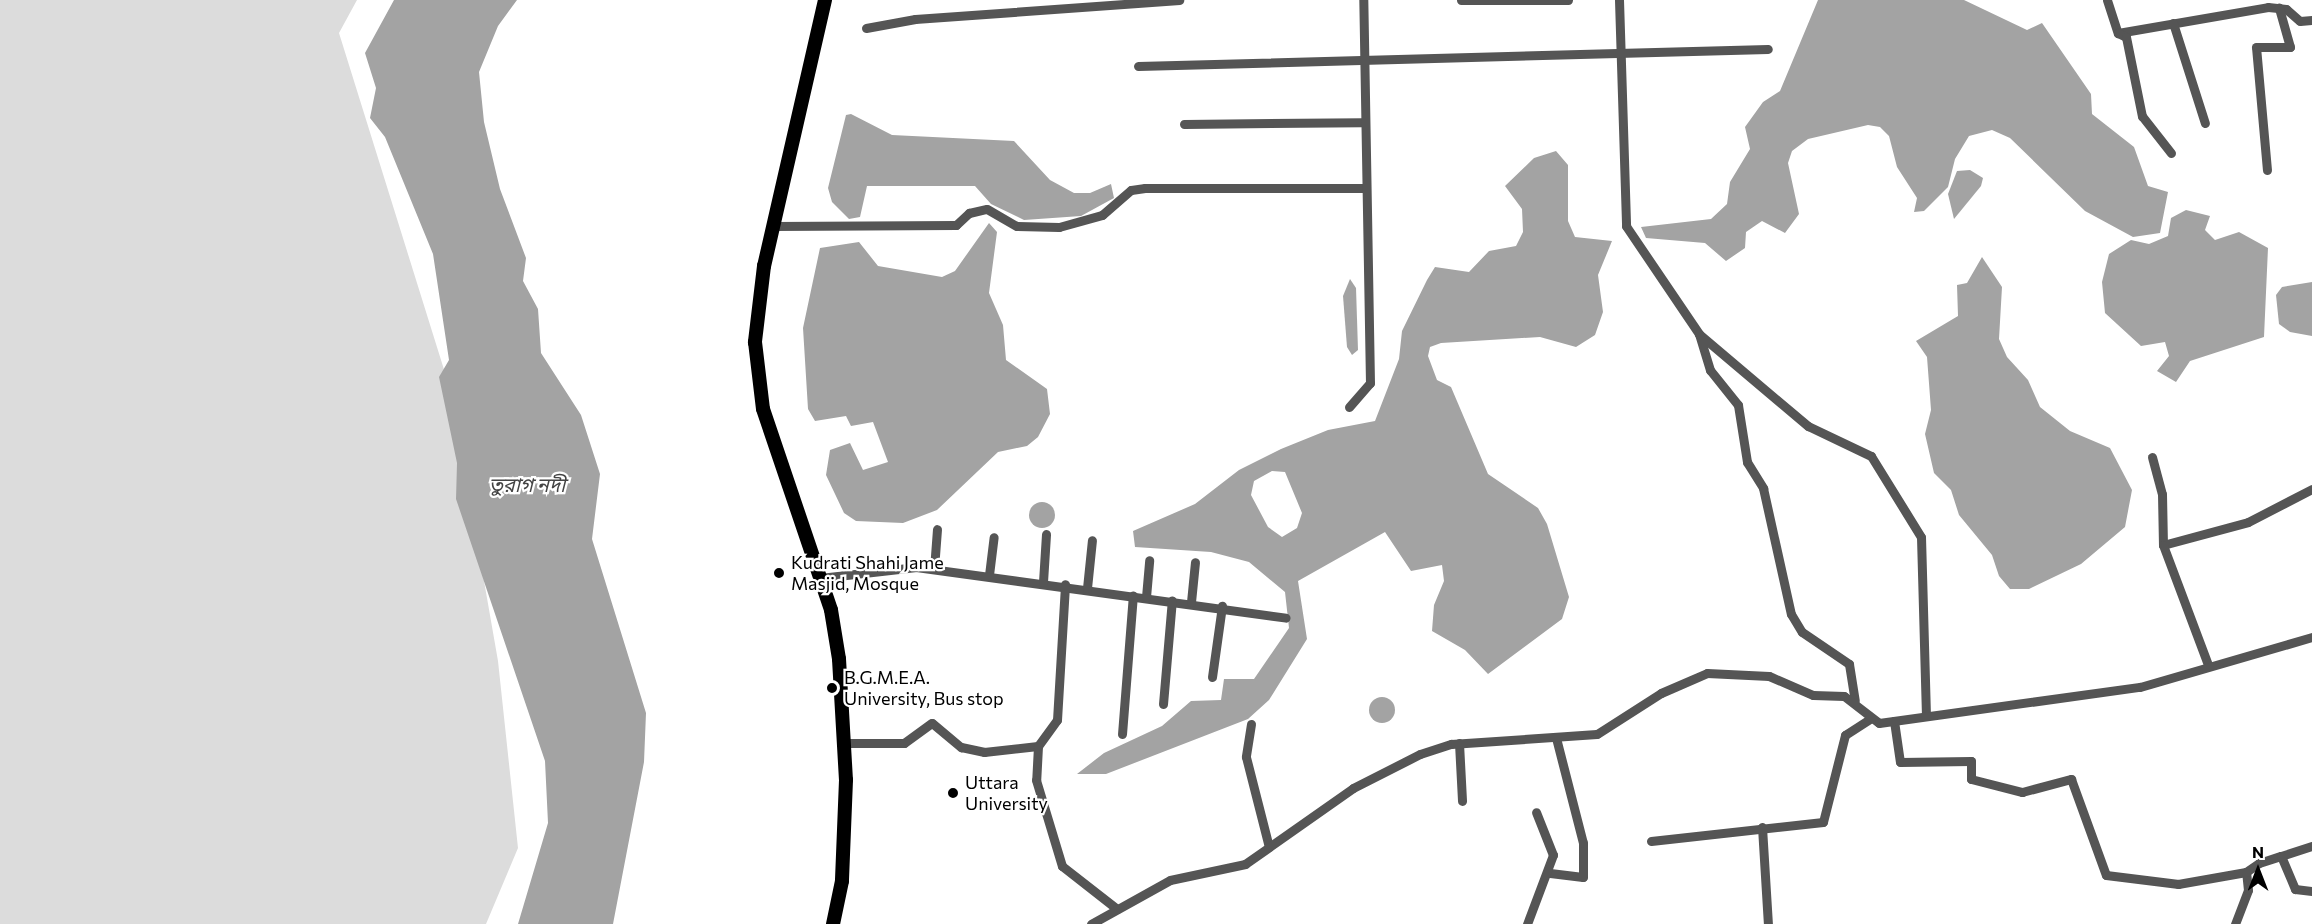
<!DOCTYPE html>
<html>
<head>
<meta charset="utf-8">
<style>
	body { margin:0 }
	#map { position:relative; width:2312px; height:924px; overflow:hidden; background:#fff; font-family:Commissioner,"Noto Sans Bengali",sans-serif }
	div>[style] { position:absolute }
	.green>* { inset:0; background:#dcdcdc }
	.water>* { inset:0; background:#a3a3a3 }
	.round { border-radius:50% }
	.minor>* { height:9px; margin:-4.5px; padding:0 4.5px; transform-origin:4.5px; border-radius:4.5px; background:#555 }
	.highway>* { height:14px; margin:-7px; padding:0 7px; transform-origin:7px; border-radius:7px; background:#000 }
	.dots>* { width:16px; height:16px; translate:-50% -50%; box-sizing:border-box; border:3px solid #fff; border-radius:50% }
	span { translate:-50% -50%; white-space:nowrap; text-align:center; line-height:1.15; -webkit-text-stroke:4.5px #fff; paint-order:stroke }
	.poi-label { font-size:18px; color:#000 }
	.left { translate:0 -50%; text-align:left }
	.water-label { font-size:20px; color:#444; font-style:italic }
	.north { position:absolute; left:2228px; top:840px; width:60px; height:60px; -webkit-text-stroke:4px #fff; paint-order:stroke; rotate:0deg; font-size:16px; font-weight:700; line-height:24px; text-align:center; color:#000 }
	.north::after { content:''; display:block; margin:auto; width:21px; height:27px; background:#000; clip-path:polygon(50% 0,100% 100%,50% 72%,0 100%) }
</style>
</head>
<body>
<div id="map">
	<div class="green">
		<i style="clip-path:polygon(0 0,357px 0,339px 33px,451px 392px,498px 661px,518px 848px,486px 924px,0 924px)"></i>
	</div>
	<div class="water">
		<i style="clip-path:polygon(394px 0,517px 0,498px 26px,479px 72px,484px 122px,500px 189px,526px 258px,523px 281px,538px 309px,541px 353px,581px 415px,600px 474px,592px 539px,646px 713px,644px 762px,613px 924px,518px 924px,548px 823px,545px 761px,456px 499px,457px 463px,439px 377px,449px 360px,433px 254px,385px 137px,370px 118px,376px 88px,365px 53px)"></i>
		<i style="clip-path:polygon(1818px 0,1964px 0,2027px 30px,2042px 23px,2091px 94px,2092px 114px,2134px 147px,2148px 186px,2168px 192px,2160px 233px,2133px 237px,2085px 211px,2010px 138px,1992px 130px,1969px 136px,1955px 159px,1948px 187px,1924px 211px,1914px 212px,1917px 198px,1897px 167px,1889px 136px,1880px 127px,1868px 125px,1808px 139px,1792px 151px,1788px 163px,1799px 214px,1785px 233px,1762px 221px,1746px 232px,1745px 248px,1726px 261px,1705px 243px,1646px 238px,1641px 227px,1711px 219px,1727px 204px,1730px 182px,1750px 149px,1745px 127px,1763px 102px,1780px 91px)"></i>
		<i style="clip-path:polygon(851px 114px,892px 135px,1014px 141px,1050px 180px,1074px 193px,1090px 193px,1111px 184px,1114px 198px,1081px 216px,1024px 220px,991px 204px,975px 186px,867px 186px,860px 217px,849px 219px,832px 202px,828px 188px,846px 115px)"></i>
		<i style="clip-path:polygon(evenodd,1556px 151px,1568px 165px,1568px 221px,1575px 237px,1612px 241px,1598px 275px,1603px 312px,1595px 335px,1576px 347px,1540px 337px,1441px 343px,1430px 347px,1428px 356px,1437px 380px,1451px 387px,1488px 474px,1538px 508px,1547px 524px,1569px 597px,1562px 619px,1488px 674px,1465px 650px,1432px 631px,1434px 605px,1444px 581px,1442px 565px,1411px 571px,1385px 532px,1298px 581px,1307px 639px,1269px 700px,1248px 719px,1106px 774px,1077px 774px,1104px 753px,1162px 726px,1191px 701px,1221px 700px,1224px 679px,1254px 679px,1289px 628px,1285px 592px,1249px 562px,1211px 552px,1135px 547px,1133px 531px,1195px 504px,1239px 470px,1281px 449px,1328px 430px,1375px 421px,1399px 359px,1402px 331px,1427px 280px,1435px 267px,1469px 272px,1489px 251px,1516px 246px,1523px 232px,1522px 209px,1505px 186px,1534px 158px,1556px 151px,1272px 471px,1285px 472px,1302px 513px,1297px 528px,1282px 537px,1268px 527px,1251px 495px,1254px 481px,1272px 471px)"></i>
		<i style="clip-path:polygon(1970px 170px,1983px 178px,1981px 186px,1954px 219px,1948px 194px,1957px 171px)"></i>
		<i style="clip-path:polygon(2186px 210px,2210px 216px,2205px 230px,2215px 240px,2239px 232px,2268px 248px,2264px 337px,2190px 361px,2176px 382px,2157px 371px,2169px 356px,2165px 342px,2141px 346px,2105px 313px,2102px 282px,2109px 254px,2131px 240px,2149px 244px,2168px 236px,2171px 218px)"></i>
		<i style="clip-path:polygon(989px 223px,997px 232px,989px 293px,1003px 325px,1006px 360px,1047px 389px,1050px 414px,1038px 437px,1027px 446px,998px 452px,937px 510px,903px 523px,856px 521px,844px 513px,826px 475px,830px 450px,850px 443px,863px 470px,888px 462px,873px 422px,851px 426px,846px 416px,815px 421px,808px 409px,803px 328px,820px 248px,859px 242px,878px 266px,942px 277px,955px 271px)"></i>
		<i style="clip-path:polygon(1982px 257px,2002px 287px,1999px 339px,2007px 357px,2028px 380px,2040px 407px,2070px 431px,2110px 448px,2132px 490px,2125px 527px,2081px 564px,2029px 589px,2010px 589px,1999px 576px,1992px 555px,1959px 515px,1951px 490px,1934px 473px,1925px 434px,1931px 410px,1927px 357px,1916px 341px,1958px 316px,1957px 285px,1967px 283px)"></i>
		<i style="clip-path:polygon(1350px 279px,1356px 288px,1358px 350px,1352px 355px,1347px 347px,1343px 296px)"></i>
		<i style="clip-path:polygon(2312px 282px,2312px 336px,2290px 332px,2279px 324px,2276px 295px,2282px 287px)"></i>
		<i class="round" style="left:1029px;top:502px;width:26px;height:26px"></i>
		<i class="round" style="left:1369px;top:697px;width:26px;height:26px"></i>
	</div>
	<div class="minor">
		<i style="left:1461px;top:0;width:107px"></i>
		<i style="left:1619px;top:0;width:226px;rotate:88.2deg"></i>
		<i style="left:1626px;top:226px;width:130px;rotate:55.9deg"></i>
		<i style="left:1699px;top:334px;width:143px;rotate:40.2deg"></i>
		<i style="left:1808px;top:426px;width:70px;rotate:25.5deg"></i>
		<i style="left:1871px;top:456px;width:95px;rotate:58.3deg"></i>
		<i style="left:1921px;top:537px;width:176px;rotate:88.4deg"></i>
		<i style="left:2107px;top:0;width:35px;rotate:72deg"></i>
		<i style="left:2118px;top:33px;width:152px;rotate:-9.8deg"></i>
		<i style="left:2268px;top:7px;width:18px;rotate:6deg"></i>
		<i style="left:2286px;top:9px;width:18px;rotate:41deg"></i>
		<i style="left:2300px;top:21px;width:12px;rotate:-5deg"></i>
		<i style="left:2173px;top:23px;width:105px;rotate:72.3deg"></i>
		<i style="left:866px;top:28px;width:50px;rotate:-10.4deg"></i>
		<i style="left:915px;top:19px;width:265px;rotate:-4.1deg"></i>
		<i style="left:2118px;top:33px;width:9px;rotate:27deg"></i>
		<i style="left:2126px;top:37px;width:81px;rotate:78.6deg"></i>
		<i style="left:2142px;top:116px;width:47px;rotate:51.9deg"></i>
		<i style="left:1138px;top:66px;width:630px;rotate:-1.55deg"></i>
		<i style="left:1184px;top:124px;width:178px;rotate:-0.6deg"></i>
		<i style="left:2267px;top:170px;width:123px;rotate:-95.1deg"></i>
		<i style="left:2256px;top:47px;width:34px"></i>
		<i style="left:2290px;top:47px;width:41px;rotate:-105.8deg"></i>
		<i style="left:774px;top:226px;width:182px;rotate:-0.3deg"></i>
		<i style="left:956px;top:225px;width:18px;rotate:-43deg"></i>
		<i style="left:969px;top:213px;width:18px;rotate:-13deg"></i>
		<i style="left:987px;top:209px;width:34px;rotate:30deg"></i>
		<i style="left:1017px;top:226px;width:42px;rotate:1.4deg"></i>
		<i style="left:1059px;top:227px;width:45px;rotate:-15.6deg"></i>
		<i style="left:1102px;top:215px;width:38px;rotate:-41deg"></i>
		<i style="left:1131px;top:190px;width:14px;rotate:-8deg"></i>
		<i style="left:1145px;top:188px;width:220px"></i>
		<i style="left:1699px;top:334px;width:38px;rotate:73deg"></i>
		<i style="left:1710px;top:370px;width:45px;rotate:51.3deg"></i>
		<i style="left:1738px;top:405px;width:58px;rotate:81deg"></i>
		<i style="left:1747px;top:462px;width:31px;rotate:58deg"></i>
		<i style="left:1763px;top:488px;width:129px;rotate:77.5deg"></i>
		<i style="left:1791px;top:614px;width:21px;rotate:59deg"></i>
		<i style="left:1802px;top:632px;width:57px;rotate:34.2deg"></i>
		<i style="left:1849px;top:664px;width:37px;rotate:81deg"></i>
		<i style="left:1349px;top:407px;width:32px;rotate:-49deg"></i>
		<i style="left:1370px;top:383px;width:383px;rotate:-91deg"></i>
		<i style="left:2152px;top:457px;width:38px;rotate:75deg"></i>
		<i style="left:2162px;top:494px;width:51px;rotate:88.9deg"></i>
		<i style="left:2163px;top:545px;width:88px;rotate:-15.1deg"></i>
		<i style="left:2248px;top:522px;width:72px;rotate:-27.3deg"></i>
		<i style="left:2163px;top:545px;width:128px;rotate:69.4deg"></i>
		<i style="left:934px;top:569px;width:40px;rotate:-85.7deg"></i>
		<i style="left:989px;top:575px;width:38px;rotate:-83deg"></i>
		<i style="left:820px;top:578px;width:97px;rotate:-6.5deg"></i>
		<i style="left:916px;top:567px;width:373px;rotate:7.8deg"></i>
		<i style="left:1043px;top:582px;width:48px;rotate:-86.4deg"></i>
		<i style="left:1087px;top:588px;width:48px;rotate:-84.1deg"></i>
		<i style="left:1146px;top:597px;width:37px;rotate:-85deg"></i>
		<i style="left:1191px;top:602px;width:40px;rotate:-84.3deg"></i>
		<i style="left:1212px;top:677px;width:72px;rotate:-82deg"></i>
		<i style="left:1163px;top:704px;width:104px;rotate:-85.1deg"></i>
		<i style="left:1894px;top:721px;width:41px;rotate:81.7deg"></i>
		<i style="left:1900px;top:762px;width:71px;rotate:-0.8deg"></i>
		<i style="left:1971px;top:761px;width:18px;rotate:90deg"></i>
		<i style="left:1971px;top:779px;width:53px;rotate:14.3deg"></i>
		<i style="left:2022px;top:792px;width:51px;rotate:-14.9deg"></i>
		<i style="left:2071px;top:779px;width:102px;rotate:70deg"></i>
		<i style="left:2106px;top:875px;width:73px;rotate:7.1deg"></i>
		<i style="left:2178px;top:884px;width:69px;rotate:-10deg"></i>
		<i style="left:1251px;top:724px;width:33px;rotate:99deg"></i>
		<i style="left:1246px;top:757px;width:93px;rotate:75.7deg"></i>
		<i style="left:1122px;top:734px;width:139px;rotate:-85.5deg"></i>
		<i style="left:846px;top:743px;width:58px"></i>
		<i style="left:904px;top:743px;width:34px;rotate:-36deg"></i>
		<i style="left:932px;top:723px;width:38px;rotate:40deg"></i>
		<i style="left:961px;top:747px;width:24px;rotate:12deg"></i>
		<i style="left:984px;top:752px;width:54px;rotate:-6.3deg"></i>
		<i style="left:1038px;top:746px;width:34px;rotate:93deg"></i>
		<i style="left:1036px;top:780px;width:90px;rotate:73.2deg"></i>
		<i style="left:1062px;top:866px;width:70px;rotate:38deg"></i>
		<i style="left:1459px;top:743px;width:58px;rotate:87deg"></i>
		<i style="left:1038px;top:746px;width:32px;rotate:-54deg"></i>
		<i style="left:1057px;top:720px;width:136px;rotate:-86.6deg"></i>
		<i style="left:1762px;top:827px;width:97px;rotate:86.5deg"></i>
		<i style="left:1651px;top:841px;width:173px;rotate:-6.3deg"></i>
		<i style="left:1823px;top:822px;width:90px;rotate:-75.8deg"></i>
		<i style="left:1845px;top:735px;width:30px;rotate:-33deg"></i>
		<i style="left:2281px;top:856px;width:33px;rotate:-18deg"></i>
		<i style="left:1550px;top:873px;width:33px;rotate:7deg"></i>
		<i style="left:1583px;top:877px;width:34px;rotate:-90deg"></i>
		<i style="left:1583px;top:843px;width:108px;rotate:-104.4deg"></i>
		<i style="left:1091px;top:924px;width:90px;rotate:-29.1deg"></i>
		<i style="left:1170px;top:880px;width:77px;rotate:-12deg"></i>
		<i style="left:1245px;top:864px;width:132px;rotate:-35.1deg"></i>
		<i style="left:1353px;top:788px;width:75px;rotate:-26.9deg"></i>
		<i style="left:1420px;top:754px;width:33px;rotate:-18deg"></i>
		<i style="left:1451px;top:744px;width:146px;rotate:-3.9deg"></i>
		<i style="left:1597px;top:734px;width:76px;rotate:-32.6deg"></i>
		<i style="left:1661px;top:693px;width:50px;rotate:-23.5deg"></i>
		<i style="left:1707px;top:673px;width:62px;rotate:2.8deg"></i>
		<i style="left:1769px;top:676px;width:48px;rotate:23.4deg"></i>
		<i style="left:1813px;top:695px;width:31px;rotate:2deg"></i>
		<i style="left:1844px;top:696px;width:44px;rotate:37.6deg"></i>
		<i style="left:1879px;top:723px;width:263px;rotate:-7.9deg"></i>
		<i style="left:2140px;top:687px;width:179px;rotate:-16.2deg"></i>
		<i style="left:1527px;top:924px;width:74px;rotate:-69.4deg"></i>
		<i style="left:1553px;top:855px;width:46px;rotate:-111.6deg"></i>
		<i style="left:2235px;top:924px;width:36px;rotate:-69deg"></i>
		<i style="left:2248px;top:890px;width:18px;rotate:-96deg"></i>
		<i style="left:2246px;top:872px;width:16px;rotate:-35deg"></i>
		<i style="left:2259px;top:863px;width:23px;rotate:-18deg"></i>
		<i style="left:2281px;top:856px;width:36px;rotate:67deg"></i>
		<i style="left:2295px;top:889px;width:17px;rotate:7deg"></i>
	</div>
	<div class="highway">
		<i style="left:825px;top:0;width:273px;rotate:102.9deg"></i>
		<i style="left:764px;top:266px;width:77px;rotate:96.8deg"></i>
		<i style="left:755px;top:342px;width:67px;rotate:83.2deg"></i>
		<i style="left:763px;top:409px;width:212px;rotate:71.3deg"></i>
		<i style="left:831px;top:610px;width:50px;rotate:80.7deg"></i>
		<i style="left:839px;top:659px;width:121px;rotate:86.7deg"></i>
		<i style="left:846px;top:780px;width:101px;rotate:92.3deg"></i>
		<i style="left:842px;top:881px;width:44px;rotate:101.8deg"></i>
	</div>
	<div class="dots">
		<i style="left:779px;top:573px;background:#000"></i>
		<i style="left:832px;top:688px;background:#000"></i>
		<i style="left:953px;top:793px;background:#000"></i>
	</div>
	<div class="poi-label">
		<span class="left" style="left:791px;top:573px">Kudrati Shahi Jame<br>Masjid, Mosque</span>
		<span class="left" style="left:844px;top:688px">B.G.M.E.A.<br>University, Bus stop</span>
		<span class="left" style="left:965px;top:793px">Uttara<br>University</span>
	</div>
	<div class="water-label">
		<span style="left:527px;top:484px">তুরাগ নদী</span>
	</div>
	<div class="north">N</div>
</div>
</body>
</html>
